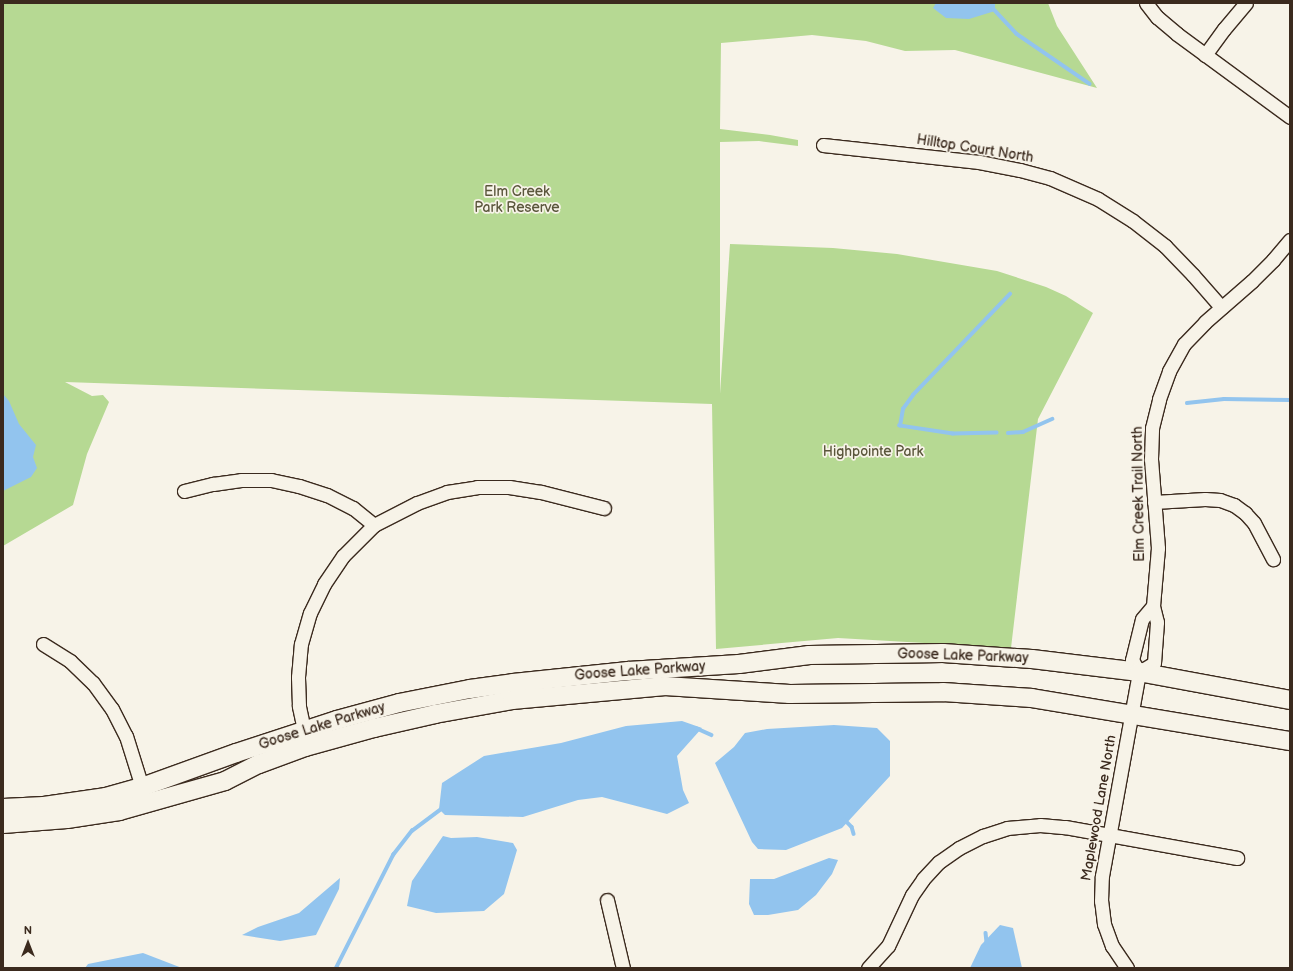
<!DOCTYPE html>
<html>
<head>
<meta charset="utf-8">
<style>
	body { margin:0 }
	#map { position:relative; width:1293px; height:971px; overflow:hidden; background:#f7f3e8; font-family:"Balsamiq Sans",sans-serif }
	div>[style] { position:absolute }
	.green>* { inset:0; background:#b6d993 }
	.water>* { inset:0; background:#92c4ee }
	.stream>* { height:3.5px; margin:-1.75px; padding:0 1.75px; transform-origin:1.75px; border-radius:1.75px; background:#92c4ee }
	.roads { filter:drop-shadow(1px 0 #3b2a1e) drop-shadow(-1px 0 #3b2a1e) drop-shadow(0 1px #3b2a1e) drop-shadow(0 -1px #3b2a1e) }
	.street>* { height:13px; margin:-6.5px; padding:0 6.5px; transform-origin:6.5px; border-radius:6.5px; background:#f7f3e8 }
	.secondary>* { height:18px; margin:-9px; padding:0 9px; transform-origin:9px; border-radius:9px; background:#f7f3e8 }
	span { translate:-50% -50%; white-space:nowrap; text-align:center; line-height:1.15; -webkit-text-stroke:3.5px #f7f3e8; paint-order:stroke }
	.street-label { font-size:14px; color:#3b2a1e }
	.park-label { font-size:14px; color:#5a563b }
	.frame { position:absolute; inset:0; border:4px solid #3b2a1e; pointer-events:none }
	.north { position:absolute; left:8px; top:923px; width:40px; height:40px; -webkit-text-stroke:3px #f7f3e8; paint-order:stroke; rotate:0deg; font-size:11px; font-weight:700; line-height:16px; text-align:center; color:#3b2a1e }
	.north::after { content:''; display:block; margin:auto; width:14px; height:18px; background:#3b2a1e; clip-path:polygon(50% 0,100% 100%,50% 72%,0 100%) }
</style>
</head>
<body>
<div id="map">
	<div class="green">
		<i style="clip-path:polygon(3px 3px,1048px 3px,1057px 26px,1097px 88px,955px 50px,905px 51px,866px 41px,812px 35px,721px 43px,720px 129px,770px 135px,798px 140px,798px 146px,759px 141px,720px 142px,720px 394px,730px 244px,833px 248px,897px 254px,997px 271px,1046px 287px,1066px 296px,1093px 313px,1038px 419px,1011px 648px,838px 638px,716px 649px,712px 404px,65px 382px,92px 396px,103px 395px,109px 402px,87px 454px,73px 505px,3px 546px)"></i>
	</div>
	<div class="water">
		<i style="clip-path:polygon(936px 3px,995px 3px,995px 11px,969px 19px,946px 18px,933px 8px)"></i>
		<i style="clip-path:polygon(3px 394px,9px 401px,19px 424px,36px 445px,33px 457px,37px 468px,31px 477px,3px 491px)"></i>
		<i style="clip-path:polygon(682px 721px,702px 728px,677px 756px,683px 790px,689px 803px,667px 814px,602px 797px,578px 800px,523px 817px,445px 815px,439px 809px,442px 783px,484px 756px,561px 743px,626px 726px)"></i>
		<i style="clip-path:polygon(834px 725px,877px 728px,890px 741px,890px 776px,842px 828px,786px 850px,758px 849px,752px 842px,715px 763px,734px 747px,745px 733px,767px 729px)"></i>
		<i style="clip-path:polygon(443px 836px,451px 838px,477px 837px,513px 843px,517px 850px,504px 894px,484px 911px,436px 913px,407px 906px,412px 881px)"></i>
		<i style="clip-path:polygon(829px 858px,838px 860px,832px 874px,816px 895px,798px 910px,768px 915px,754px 915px,749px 904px,750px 879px,774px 879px)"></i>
		<i style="clip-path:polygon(340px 878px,339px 889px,316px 935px,280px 941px,242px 935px,258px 927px,299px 913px)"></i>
		<i style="clip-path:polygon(1000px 925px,1013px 928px,1022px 968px,970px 968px,981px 945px)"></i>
		<i style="clip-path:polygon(143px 953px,182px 968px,85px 968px,88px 964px)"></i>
	</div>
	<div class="stream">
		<i style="left:988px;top:3px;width:42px;rotate:46.9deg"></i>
		<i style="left:1017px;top:34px;width:88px;rotate:34.4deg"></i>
		<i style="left:1187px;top:403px;width:37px;rotate:-6deg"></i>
		<i style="left:1224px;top:399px;width:66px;rotate:0.9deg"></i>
		<i style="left:997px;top:433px;width:44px;rotate:178.7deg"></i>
		<i style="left:953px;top:434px;width:54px;rotate:-171.4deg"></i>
		<i style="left:900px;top:426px;width:17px;rotate:-80deg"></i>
		<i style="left:903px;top:409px;width:17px;rotate:-54deg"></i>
		<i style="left:913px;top:395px;width:140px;rotate:-46.2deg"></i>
		<i style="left:1008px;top:433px;width:15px;rotate:-4deg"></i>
		<i style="left:1023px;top:432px;width:32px;rotate:-24deg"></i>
		<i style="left:696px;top:728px;width:17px;rotate:24deg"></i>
		<i style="left:844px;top:819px;width:11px;rotate:45deg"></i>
		<i style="left:852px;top:827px;width:7px;rotate:74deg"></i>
		<i style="left:986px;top:933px;width:10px;rotate:84deg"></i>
		<i style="left:336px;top:968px;width:127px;rotate:-63.2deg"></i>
		<i style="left:393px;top:855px;width:31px;rotate:-52deg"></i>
		<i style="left:412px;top:831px;width:38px;rotate:-37deg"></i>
	</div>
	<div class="roads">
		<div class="street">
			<i style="left:1146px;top:3px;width:18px;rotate:52deg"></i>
			<i style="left:1157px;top:17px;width:26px;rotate:40deg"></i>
			<i style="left:1177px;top:34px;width:140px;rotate:36.3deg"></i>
			<i style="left:1205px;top:55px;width:32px;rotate:-54deg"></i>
			<i style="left:1224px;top:29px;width:34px;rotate:-50deg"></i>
			<i style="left:823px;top:145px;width:157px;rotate:6.2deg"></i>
			<i style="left:979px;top:162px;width:42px;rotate:11deg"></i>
			<i style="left:1020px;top:170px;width:31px;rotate:15deg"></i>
			<i style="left:1050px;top:178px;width:52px;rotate:23.6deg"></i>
			<i style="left:1098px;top:199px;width:41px;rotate:32.2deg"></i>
			<i style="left:1133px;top:221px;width:41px;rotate:38deg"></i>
			<i style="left:1165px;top:246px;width:40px;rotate:46deg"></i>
			<i style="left:1193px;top:275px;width:43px;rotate:48.8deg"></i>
			<i style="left:184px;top:491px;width:30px;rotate:-14deg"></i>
			<i style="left:213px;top:484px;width:28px;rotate:-8deg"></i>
			<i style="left:241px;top:480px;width:30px"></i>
			<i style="left:271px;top:480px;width:29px;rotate:12deg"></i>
			<i style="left:299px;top:486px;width:29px;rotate:18deg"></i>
			<i style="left:327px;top:495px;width:29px;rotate:27deg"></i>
			<i style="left:353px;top:508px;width:27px;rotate:39deg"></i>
			<i style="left:1154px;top:502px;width:51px;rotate:-3.4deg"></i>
			<i style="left:1205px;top:499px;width:15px;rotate:4deg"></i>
			<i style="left:1220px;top:500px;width:15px;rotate:20deg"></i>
			<i style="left:1234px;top:505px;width:14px;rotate:36deg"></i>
			<i style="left:1245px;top:513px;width:13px;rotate:48deg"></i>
			<i style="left:1254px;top:523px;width:41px;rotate:62.2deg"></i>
			<i style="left:43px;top:644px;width:32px;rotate:32deg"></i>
			<i style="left:70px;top:661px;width:32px;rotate:44deg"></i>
			<i style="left:93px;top:683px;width:32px;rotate:54deg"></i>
			<i style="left:112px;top:709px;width:30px;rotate:63deg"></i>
			<i style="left:126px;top:736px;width:53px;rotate:72.6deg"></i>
			<i style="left:1139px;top:672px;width:17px;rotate:-31deg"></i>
			<i style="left:1154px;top:663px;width:41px;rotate:-85.8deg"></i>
			<i style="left:1157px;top:622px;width:16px;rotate:-104deg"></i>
			<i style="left:1153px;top:606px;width:58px;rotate:-85.1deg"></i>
			<i style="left:1158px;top:548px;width:89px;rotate:-94.5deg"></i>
			<i style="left:1151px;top:459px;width:31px;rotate:-88deg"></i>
			<i style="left:1152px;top:428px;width:30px;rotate:-76deg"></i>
			<i style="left:1159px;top:399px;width:30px;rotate:-70deg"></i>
			<i style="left:1169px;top:371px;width:31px;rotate:-61deg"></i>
			<i style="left:1184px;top:344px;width:30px;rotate:-46deg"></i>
			<i style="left:1205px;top:322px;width:62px;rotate:-41.1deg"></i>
			<i style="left:1252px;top:281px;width:30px;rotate:-45deg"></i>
			<i style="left:1273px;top:260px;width:26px;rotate:-50deg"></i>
			<i style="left:1139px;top:672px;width:14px;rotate:-120deg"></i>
			<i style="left:1132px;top:660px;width:42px;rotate:-76.3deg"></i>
			<i style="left:1142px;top:619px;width:17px;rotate:-50deg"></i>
			<i style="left:304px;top:730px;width:25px;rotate:-102deg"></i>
			<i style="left:299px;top:706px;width:29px;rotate:-92deg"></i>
			<i style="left:298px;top:677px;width:33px;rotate:-85deg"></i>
			<i style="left:301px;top:644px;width:32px;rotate:-74deg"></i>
			<i style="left:310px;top:613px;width:32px;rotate:-64deg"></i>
			<i style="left:324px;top:584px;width:34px;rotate:-56deg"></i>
			<i style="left:343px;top:556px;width:44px;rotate:-45deg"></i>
			<i style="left:374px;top:525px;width:48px;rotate:-27.1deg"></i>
			<i style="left:417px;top:503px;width:32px;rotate:-20deg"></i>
			<i style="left:447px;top:492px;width:30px;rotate:-9deg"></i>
			<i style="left:477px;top:487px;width:32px"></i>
			<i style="left:509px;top:487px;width:32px;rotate:9deg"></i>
			<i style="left:541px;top:492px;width:65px;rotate:14.3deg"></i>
			<i style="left:607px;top:900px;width:70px;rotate:76.8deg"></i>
			<i style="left:868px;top:968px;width:30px;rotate:-48deg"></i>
			<i style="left:888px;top:946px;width:56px;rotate:-64.8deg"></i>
			<i style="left:912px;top:895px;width:19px;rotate:-55deg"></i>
			<i style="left:923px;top:879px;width:23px;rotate:-47deg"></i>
			<i style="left:939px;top:862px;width:24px;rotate:-35deg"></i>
			<i style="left:959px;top:848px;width:27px;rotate:-27deg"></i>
			<i style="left:983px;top:836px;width:25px;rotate:-18deg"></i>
			<i style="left:1007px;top:828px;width:33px;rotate:-5deg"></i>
			<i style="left:1040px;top:825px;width:25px;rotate:5deg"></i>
			<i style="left:1065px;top:827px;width:175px;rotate:10.2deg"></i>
			<i style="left:1127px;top:968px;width:27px;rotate:-124deg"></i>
			<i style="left:1112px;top:946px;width:23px;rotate:-110deg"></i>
			<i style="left:1104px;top:924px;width:23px;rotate:-97deg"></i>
			<i style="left:1101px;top:901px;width:25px;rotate:-88deg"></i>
			<i style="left:1102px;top:876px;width:207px;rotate:-79.7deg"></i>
		</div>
		<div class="secondary">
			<i style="left:3px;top:808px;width:41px;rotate:-2.8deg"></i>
			<i style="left:44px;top:806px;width:63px;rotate:-8.3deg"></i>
			<i style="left:106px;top:797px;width:37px;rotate:-16deg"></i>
			<i style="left:142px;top:787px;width:100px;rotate:-19.9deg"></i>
			<i style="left:236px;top:753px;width:106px;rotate:-18.1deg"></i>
			<i style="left:337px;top:720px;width:64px;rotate:-15.3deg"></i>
			<i style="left:399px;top:703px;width:72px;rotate:-11.2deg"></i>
			<i style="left:470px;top:689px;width:43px;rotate:-7.9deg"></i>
			<i style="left:513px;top:683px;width:116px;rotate:-6deg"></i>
			<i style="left:628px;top:671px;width:111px;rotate:-3.6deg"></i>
			<i style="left:739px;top:664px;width:71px;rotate:-7.3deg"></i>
			<i style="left:809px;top:655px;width:134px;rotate:-0.9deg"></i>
			<i style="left:943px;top:653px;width:89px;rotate:3.9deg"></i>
			<i style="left:1032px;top:659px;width:108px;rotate:6.9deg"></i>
			<i style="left:1139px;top:672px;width:154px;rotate:10.5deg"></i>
			<i style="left:3px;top:824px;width:64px;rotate:-4.5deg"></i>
			<i style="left:67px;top:819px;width:53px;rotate:-8.7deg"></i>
			<i style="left:119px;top:811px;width:110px;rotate:-15.8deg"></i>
			<i style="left:225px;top:781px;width:38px;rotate:-27deg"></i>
			<i style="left:259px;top:764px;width:49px;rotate:-20.3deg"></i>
			<i style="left:305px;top:747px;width:72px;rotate:-15.4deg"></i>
			<i style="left:374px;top:728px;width:63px;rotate:-12.9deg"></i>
			<i style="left:435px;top:714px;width:78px;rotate:-10.3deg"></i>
			<i style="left:512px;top:700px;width:154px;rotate:-5.2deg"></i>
			<i style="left:665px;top:686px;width:125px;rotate:3.7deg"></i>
			<i style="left:790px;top:694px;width:153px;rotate:-0.7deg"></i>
			<i style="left:943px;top:692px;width:89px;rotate:3.9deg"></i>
			<i style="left:1032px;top:698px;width:262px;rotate:9.5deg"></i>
		</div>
	</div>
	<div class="street-label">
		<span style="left:975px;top:149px;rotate:9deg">Hilltop Court North</span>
		<span style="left:1139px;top:494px;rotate:-91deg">Elm Creek Trail North</span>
		<span style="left:963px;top:656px;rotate:2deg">Goose Lake Parkway</span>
		<span style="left:640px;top:671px;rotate:-4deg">Goose Lake Parkway</span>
		<span style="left:322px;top:726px;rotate:-17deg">Goose Lake Parkway</span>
		<span style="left:1099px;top:808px;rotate:-80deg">Maplewood Lane North</span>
	</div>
	<div class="park-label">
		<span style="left:517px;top:200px">Elm Creek<br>Park Reserve</span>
		<span style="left:873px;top:452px">Highpointe Park</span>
	</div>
	<div class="frame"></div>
	<div class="north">N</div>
</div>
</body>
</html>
